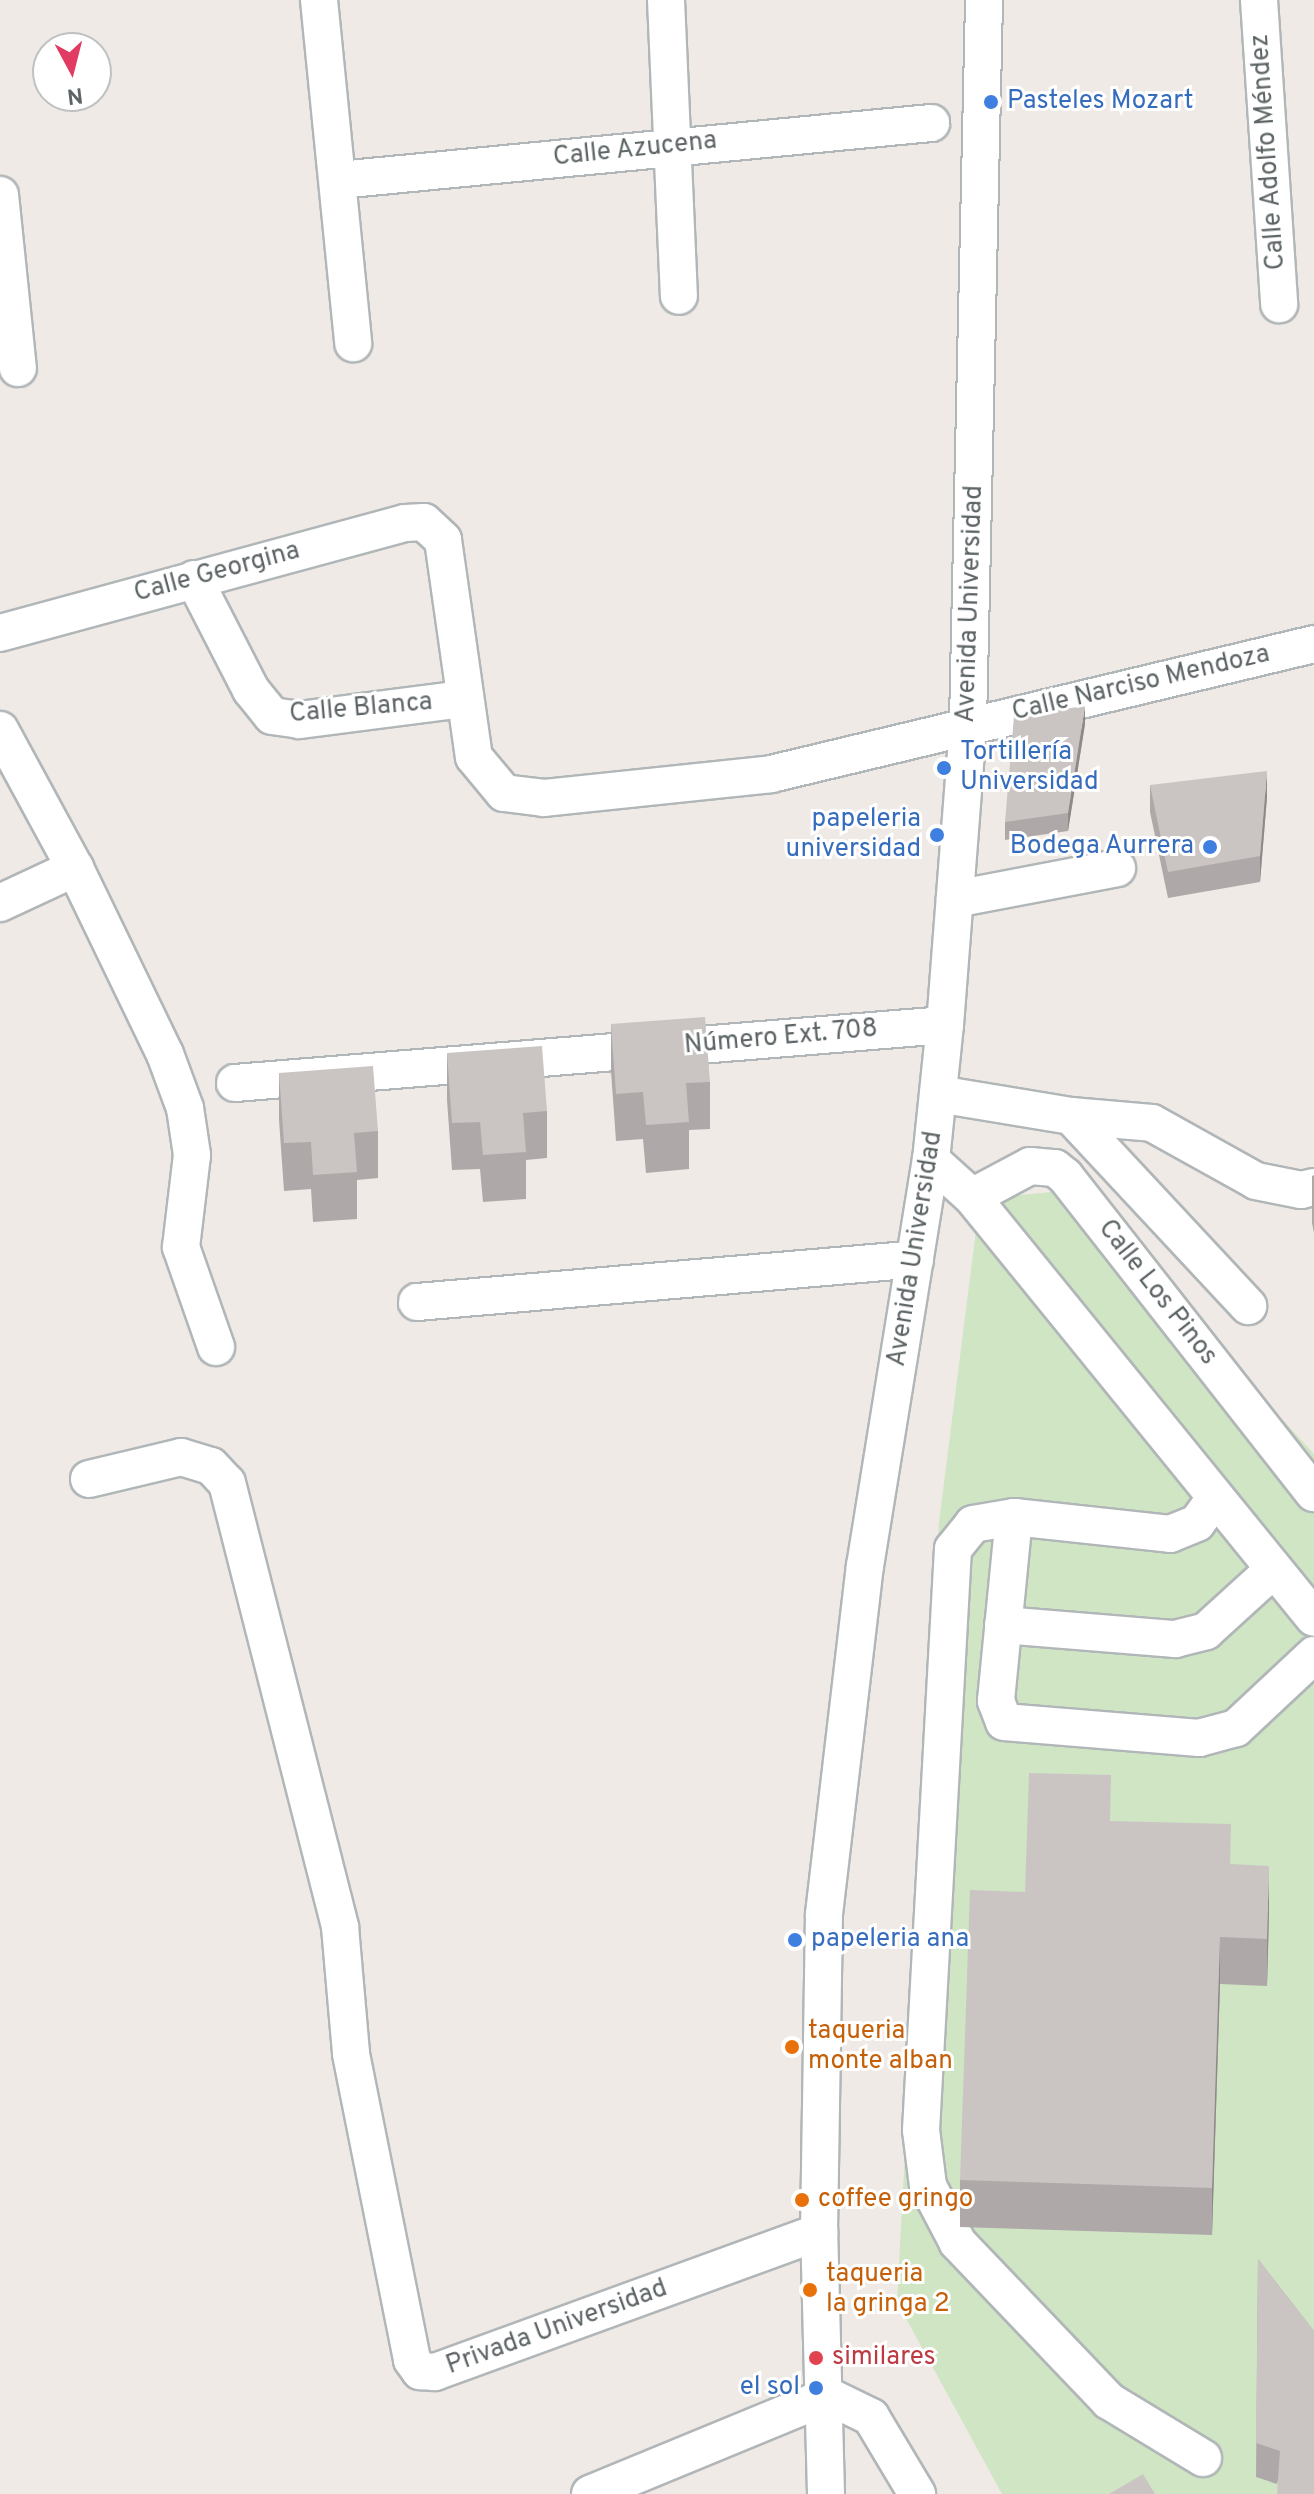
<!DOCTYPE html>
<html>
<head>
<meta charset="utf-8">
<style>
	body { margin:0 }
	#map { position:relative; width:1314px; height:2494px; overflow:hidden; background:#efeae6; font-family:Overpass,sans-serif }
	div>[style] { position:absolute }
	.green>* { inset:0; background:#cfe5c4 }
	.roads { filter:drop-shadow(2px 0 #b1b6b8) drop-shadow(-2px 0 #b1b6b8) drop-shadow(0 2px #b1b6b8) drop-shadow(0 -2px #b1b6b8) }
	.minor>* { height:36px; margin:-18px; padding:0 18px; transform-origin:18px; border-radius:18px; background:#fff }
	.wall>* { inset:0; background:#aea9a8 }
	.shaded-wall>* { inset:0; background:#8d8a88 }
	.building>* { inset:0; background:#cac5c3 }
	.dots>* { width:22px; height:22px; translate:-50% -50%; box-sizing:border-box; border:4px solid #fff; border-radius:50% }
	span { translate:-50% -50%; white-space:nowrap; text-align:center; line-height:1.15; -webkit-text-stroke:6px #fff; paint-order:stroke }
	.shop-label { font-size:26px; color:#366cbe }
	.left { translate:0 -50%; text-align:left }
	.right { translate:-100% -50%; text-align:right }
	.street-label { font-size:26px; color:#5d6466 }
	.food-label { font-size:26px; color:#c56008 }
	.health-label { font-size:26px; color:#be3a42 }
	.north { position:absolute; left:32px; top:32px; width:80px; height:80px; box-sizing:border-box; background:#fff; border:2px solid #bec1c2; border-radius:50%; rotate:173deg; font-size:22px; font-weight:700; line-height:32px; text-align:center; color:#5d6466 }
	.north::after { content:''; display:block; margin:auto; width:28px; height:36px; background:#e13a63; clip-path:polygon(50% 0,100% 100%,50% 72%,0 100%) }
</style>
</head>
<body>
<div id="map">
	<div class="green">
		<i style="clip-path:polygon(1072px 1190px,1314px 1454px,1314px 2494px,1002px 2494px,897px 2302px,939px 1522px,980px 1199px)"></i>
	</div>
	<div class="roads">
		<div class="minor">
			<i style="left:319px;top:0;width:345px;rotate:84.3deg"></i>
			<i style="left:666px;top:0;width:296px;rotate:87.5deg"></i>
			<i style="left:1259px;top:0;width:305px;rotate:86.2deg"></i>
			<i style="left:339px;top:180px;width:595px;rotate:-5.5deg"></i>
			<i style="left:0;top:195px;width:174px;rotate:84.1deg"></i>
			<i style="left:194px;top:579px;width:125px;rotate:62.8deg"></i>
			<i style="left:251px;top:690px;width:33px;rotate:51deg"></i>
			<i style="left:272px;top:716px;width:27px;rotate:8deg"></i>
			<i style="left:299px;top:720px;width:166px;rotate:-7.3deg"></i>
			<i style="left:0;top:633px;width:420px;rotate:-15.2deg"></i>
			<i style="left:405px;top:523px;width:19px;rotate:-3deg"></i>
			<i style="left:424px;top:522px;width:26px;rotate:43deg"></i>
			<i style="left:443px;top:540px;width:219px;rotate:81.9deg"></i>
			<i style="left:474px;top:757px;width:47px;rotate:50.2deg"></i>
			<i style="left:504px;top:793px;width:40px;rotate:7.1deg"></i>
			<i style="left:544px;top:798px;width:228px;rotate:-6deg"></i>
			<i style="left:771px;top:774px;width:558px;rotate:-13.46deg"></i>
			<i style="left:0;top:730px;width:157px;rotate:61.5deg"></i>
			<i style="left:75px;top:868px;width:207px;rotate:64.2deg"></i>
			<i style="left:165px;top:1054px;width:58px;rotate:69.7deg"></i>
			<i style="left:185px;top:1108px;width:48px;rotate:81.5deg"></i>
			<i style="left:192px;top:1155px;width:93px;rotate:96.8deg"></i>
			<i style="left:181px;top:1247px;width:106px;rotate:70.7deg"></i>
			<i style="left:955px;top:899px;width:165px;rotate:-10.8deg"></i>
			<i style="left:0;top:903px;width:83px;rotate:-25deg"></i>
			<i style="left:235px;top:1083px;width:712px;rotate:-4.67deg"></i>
			<i style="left:938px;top:1094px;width:135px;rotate:9.4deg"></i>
			<i style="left:1071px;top:1116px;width:81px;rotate:4.9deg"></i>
			<i style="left:1152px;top:1123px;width:119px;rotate:29.1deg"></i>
			<i style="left:1256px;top:1181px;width:46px;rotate:11.3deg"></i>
			<i style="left:1301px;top:1190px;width:13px;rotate:-13deg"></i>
			<i style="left:1071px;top:1116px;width:260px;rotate:47deg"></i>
			<i style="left:931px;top:1160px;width:55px;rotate:42.1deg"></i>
			<i style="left:972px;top:1197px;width:542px;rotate:50.91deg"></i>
			<i style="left:972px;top:1197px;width:66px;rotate:-28.1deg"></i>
			<i style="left:1030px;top:1166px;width:25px;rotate:5deg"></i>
			<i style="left:1055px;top:1168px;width:13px;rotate:39deg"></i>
			<i style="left:1065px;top:1176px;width:403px;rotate:51.9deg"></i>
			<i style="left:417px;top:1302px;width:500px;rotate:-4.9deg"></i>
			<i style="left:89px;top:1479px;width:95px;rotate:-13.4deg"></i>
			<i style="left:181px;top:1457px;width:31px;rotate:17deg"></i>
			<i style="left:211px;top:1466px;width:23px;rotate:47deg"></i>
			<i style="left:227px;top:1483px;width:458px;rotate:75.7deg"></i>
			<i style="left:340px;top:1927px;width:127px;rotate:85deg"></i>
			<i style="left:351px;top:2054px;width:312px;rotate:78.7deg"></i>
			<i style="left:412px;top:2360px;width:14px;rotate:54deg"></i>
			<i style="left:420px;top:2371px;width:15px;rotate:4deg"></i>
			<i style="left:435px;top:2372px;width:409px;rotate:-20deg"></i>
			<i style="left:1014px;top:1517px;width:185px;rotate:95.6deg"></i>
			<i style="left:996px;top:1701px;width:22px;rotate:69deg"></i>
			<i style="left:1004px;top:1722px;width:196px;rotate:4.7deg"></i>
			<i style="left:1199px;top:1738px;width:38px;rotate:-15deg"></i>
			<i style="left:1236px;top:1728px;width:107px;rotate:-43.1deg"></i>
			<i style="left:1003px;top:1625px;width:173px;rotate:4.7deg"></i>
			<i style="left:1175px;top:1639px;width:32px;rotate:-14deg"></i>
			<i style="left:1206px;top:1631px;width:91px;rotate:-42.3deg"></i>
			<i style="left:1203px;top:2458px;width:110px;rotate:-148.8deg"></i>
			<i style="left:1109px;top:2401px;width:219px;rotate:-133.7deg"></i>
			<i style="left:958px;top:2243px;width:64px;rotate:-117.8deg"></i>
			<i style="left:928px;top:2186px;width:56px;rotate:-97.1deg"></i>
			<i style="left:921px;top:2130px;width:582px;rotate:-86.85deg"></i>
			<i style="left:953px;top:1549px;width:32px;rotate:-51deg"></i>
			<i style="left:973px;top:1524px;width:42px;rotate:-9.7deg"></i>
			<i style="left:1014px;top:1517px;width:157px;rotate:6.2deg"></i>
			<i style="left:1170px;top:1534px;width:29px;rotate:-22deg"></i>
			<i style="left:1197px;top:1523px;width:29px;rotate:-54deg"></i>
			<i style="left:590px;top:2494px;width:257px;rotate:-22.4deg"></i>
			<i style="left:828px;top:2396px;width:48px;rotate:26deg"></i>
			<i style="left:871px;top:2417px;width:90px;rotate:59.1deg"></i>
			<i style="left:826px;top:2494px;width:262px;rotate:-91.5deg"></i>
			<i style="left:819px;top:2232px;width:318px;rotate:-89.1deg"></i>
			<i style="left:824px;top:1914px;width:350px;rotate:-83.3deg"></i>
			<i style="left:865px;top:1566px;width:411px;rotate:-80.8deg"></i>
			<i style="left:931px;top:1160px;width:136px;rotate:-84.1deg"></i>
			<i style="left:945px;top:1025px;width:303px;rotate:-85.6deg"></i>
			<i style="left:968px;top:723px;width:723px;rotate:-88.73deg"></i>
		</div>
	</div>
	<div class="wall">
		<i style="clip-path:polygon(1085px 724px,1068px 831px,1005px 840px,1005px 822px)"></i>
		<i style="clip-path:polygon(1150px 785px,1267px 797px,1260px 882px,1168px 898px,1150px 812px)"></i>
		<i style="clip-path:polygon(611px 1024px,710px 1082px,710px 1129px,689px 1130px,689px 1169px,646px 1173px,643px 1139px,616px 1141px,611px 1071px)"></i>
		<i style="clip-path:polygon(447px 1053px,547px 1111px,547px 1158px,526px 1160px,526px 1199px,483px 1202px,480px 1169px,452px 1170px,447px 1100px)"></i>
		<i style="clip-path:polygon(279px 1073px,378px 1131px,378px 1178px,357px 1180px,357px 1219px,313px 1222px,311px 1189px,284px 1191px,279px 1120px)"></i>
		<i style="clip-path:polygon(1314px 1175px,1314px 1233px,1312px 1223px,1312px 1176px)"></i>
		<i style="clip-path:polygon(1111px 1821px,1231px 1864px,1269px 1913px,1267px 1986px,1220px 1984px,1212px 2235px,960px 2227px,960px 2180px)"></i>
		<i style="clip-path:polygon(1258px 2259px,1314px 2331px,1277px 2484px,1256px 2477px)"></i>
	</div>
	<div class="shaded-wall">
		<i style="clip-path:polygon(1085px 706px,1085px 724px,1068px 831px,1068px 813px)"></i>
		<i style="clip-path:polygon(1267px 771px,1267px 797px,1260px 882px,1260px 856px)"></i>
		<i style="clip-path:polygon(1269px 1866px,1269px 1913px,1267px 1986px,1267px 1939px)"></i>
		<i style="clip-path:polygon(1220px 1937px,1220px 1984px,1212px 2235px,1212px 2188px)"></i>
	</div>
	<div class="building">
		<i style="clip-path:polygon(1085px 706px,1068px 813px,1005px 822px,1014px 716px)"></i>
		<i style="clip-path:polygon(1267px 771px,1260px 856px,1168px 872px,1150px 785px)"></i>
		<i style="clip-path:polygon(705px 1017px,710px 1082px,686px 1083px,689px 1122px,646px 1125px,643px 1092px,616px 1094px,611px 1024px)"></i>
		<i style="clip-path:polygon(542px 1046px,547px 1111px,523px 1113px,526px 1152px,483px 1155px,480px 1122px,452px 1123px,447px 1053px)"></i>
		<i style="clip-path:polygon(373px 1066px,378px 1131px,354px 1133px,357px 1172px,313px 1175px,311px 1142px,284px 1143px,279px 1073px)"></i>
		<i style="clip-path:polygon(1029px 1773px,1111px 1775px,1110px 1821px,1231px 1824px,1230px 1864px,1269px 1866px,1267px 1939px,1220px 1937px,1212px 2188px,960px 2180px,970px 1890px,1025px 1892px)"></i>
		<i style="clip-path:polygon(1258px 2259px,1314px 2331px,1314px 2494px,1277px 2494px,1280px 2451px,1256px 2443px)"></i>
		<i style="clip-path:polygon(1143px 2474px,1155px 2494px,1109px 2494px)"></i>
	</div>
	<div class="dots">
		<i style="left:991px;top:102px;background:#3f7fe0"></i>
		<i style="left:944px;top:768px;background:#3f7fe0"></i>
		<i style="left:937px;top:835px;background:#3f7fe0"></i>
		<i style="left:1210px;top:847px;background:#3f7fe0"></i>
		<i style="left:795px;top:1940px;background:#3f7fe0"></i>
		<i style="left:792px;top:2047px;background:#e8710a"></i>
		<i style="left:802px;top:2200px;background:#e8710a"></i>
		<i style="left:810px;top:2290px;background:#e8710a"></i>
		<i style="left:816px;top:2358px;background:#e0444e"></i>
		<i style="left:816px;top:2388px;background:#3f7fe0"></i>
	</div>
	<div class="shop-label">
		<span class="left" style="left:1007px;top:102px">Pasteles Mozart</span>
		<span class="left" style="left:960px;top:768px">Tortillería<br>Universidad</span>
		<span class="right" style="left:921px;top:835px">papeleria<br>universidad</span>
		<span class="right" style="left:1194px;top:847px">Bodega Aurrera</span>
		<span class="left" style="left:811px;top:1940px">papeleria ana</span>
		<span class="right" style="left:800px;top:2388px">el sol</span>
	</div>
	<div class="street-label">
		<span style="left:635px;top:150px;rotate:-6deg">Calle Azucena</span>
		<span style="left:1269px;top:152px;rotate:-94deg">Calle Adolfo Méndez</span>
		<span style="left:217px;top:573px;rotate:-15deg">Calle Georgina</span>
		<span style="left:971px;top:604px;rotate:-88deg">Avenida Universidad</span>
		<span style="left:1141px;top:684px;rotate:-13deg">Calle Narciso Mendoza</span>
		<span style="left:361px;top:709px;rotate:-5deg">Calle Blanca</span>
		<span style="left:781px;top:1038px;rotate:-5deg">Número Ext. 708</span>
		<span style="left:916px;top:1249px;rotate:-81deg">Avenida Universidad</span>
		<span style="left:1157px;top:1293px;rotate:52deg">Calle Los Pinos</span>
		<span style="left:557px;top:2328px;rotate:-20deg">Privada Universidad</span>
	</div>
	<div class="food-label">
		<span class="left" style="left:808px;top:2047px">taqueria<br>monte alban</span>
		<span class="left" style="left:818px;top:2200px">coffee gringo</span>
		<span class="left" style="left:826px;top:2290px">taqueria<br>la gringa 2</span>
	</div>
	<div class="health-label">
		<span class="left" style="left:832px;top:2358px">similares</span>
	</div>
	<div class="north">N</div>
</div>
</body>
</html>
